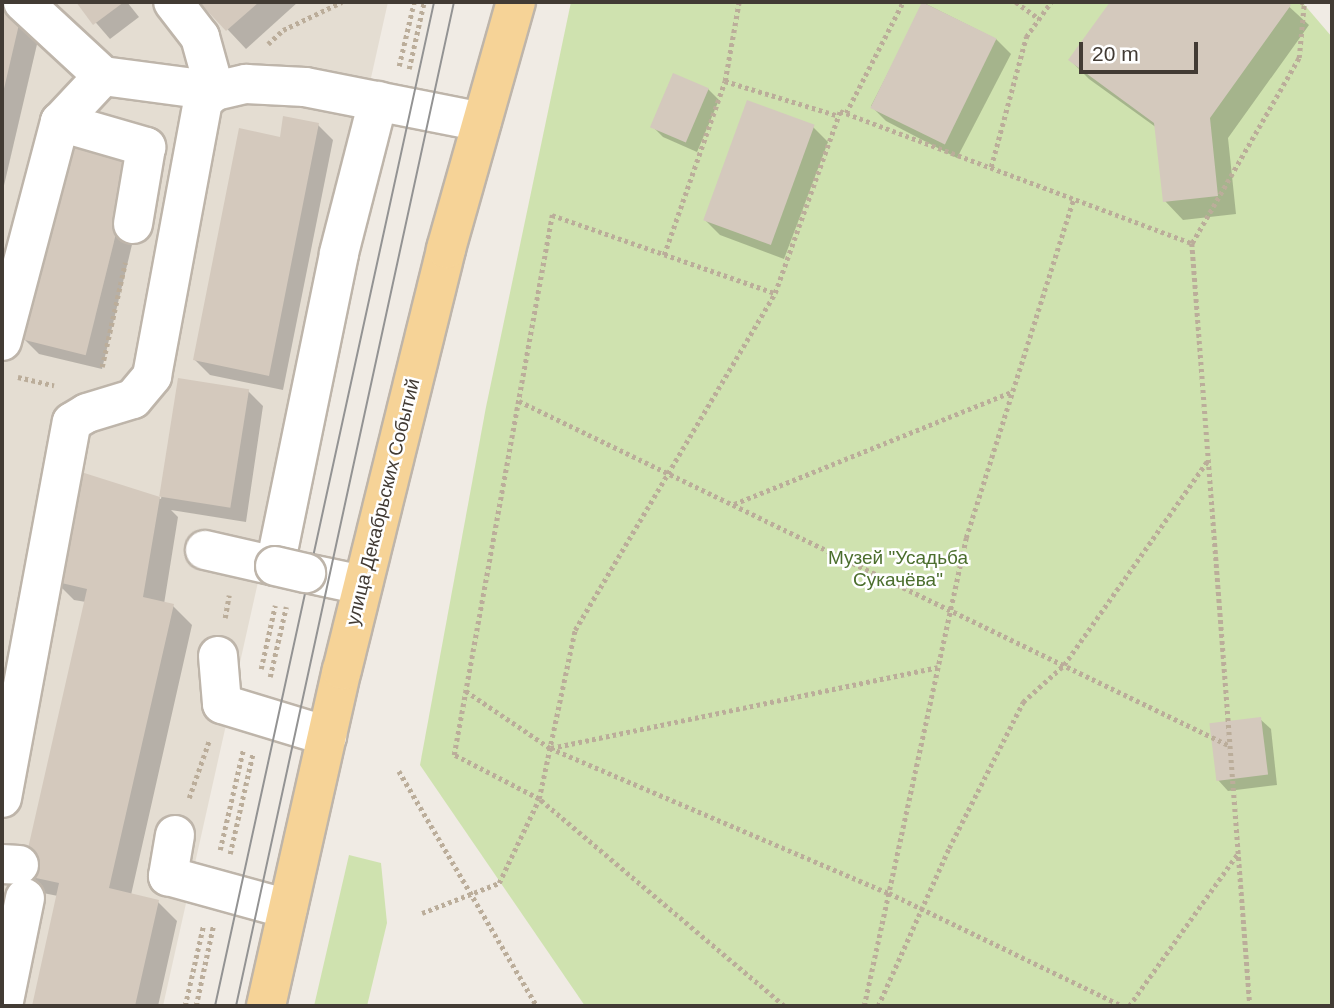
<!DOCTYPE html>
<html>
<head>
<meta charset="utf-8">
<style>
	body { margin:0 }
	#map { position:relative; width:1334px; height:1008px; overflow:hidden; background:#f0ebe4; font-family:Arial,sans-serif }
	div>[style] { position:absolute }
	.residential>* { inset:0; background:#e4ddd2 }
	.green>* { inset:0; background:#cfe2af }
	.shadow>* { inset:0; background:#0003 }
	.building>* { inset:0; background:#d4c9bd; transform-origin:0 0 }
	.path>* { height:4.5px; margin-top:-2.25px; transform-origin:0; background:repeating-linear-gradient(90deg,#bbad9a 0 3.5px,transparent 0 7px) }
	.roads { filter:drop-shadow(2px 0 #beb5aa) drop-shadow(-2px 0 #beb5aa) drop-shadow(0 2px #beb5aa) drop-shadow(0 -2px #beb5aa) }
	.minor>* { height:38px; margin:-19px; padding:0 19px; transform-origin:19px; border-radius:19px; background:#fff }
	.major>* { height:38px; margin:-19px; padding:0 19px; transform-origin:19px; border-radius:19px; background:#f6d397 }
	.tram>* { height:2px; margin:-1px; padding:0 1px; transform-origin:1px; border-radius:1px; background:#939393 }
	.bridges { filter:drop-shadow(2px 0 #beb5aa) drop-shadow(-2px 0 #beb5aa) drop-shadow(0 2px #beb5aa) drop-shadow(0 -2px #beb5aa) }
	.minor-bridge>* { height:38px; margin:-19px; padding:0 19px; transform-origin:19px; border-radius:19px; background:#fff }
	span { translate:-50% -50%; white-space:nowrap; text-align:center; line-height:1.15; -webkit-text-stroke:5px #fff; paint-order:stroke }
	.street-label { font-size:19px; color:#423b34 }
	.park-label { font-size:19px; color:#4b6e2d }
	.frame { position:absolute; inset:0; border:4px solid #423b34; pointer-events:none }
	.scale { position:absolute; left:1079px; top:42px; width:119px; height:32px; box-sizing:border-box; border:4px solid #423b34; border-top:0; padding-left:9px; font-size:21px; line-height:24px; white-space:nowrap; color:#423b34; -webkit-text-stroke:5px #fff; paint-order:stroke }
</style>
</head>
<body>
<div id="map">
	<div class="residential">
		<i style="clip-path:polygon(2px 2px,388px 2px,163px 1006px,2px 1006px)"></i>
	</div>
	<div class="green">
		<i style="clip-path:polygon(571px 2px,1302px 2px,1332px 37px,1332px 1006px,585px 1006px,420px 765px,486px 407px)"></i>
		<i style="clip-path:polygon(349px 855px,381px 863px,387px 923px,367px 1006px,314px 1006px)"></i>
	</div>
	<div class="shadow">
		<i style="clip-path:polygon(2px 2px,10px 2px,38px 40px,2px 194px)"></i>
		<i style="clip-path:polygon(78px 2px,127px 2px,139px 17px,110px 39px)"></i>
		<i style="clip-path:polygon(202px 2px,298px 2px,246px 49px)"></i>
		<i style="clip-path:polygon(1113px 2px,1284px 2px,1309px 25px,1228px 138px,1236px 214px,1183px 220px,1165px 201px,1157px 128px,1089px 79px,1070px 60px)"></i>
		<i style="clip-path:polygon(924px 3px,996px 39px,1011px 54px,957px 158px,886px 121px,871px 106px)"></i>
		<i style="clip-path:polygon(674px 75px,708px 89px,719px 100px,697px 152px,663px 137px,653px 127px)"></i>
		<i style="clip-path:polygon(318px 125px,333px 140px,283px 390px,210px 375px,195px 360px,281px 139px)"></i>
		<i style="clip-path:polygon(813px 127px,828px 142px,784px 259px,720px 235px,705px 220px)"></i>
		<i style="clip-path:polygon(151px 166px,102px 369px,39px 354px,24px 339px)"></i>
		<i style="clip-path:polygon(179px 380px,248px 391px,263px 406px,246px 522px,171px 510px,178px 517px,164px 604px,173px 606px,192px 625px,131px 895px,158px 902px,177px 921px,158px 1006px,33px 1006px,58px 896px,43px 893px,24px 874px,86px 602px,74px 600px,55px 581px,79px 473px,161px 499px)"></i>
		<i style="clip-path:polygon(1260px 719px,1271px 729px,1277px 785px,1228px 791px,1218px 780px)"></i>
	</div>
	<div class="building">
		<i style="clip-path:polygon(2px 2px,7px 2px,20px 20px,3px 93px)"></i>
		<i style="clip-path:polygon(76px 2px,124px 2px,93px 25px)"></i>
		<i style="clip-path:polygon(199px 2px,259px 2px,226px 31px)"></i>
		<i style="left:922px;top:2px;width:83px;height:118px;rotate:26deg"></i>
		<i style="clip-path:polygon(1110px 2px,1287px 2px,1291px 5px,1210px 118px,1218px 196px,1163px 202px,1154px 123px,1068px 60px)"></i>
		<i style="left:673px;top:73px;width:39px;height:59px;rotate:23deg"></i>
		<i style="left:747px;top:100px;width:72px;height:128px;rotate:20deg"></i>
		<i style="clip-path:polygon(283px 116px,319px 123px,269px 376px,193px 360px,239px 128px,280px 137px)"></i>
		<i style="left:71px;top:133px;width:68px;height:212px;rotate:14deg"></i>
		<i style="left:178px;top:378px;width:72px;height:120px;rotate:9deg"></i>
		<i style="clip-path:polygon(78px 471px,160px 497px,143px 597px,174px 604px,109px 888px,159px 900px,135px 1006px,32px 1006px,59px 883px,22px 875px,87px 589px,53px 581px)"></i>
		<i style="left:1261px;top:717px;width:58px;height:52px;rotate:83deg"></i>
	</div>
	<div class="path">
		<i style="left:1016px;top:2px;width:29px;rotate:36deg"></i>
		<i style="left:268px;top:44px;width:21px;rotate:-43deg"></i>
		<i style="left:283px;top:30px;width:65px;rotate:-25.4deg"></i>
		<i style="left:399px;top:66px;width:66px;rotate:-76.8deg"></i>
		<i style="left:409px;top:69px;width:69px;rotate:-77.4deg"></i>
		<i style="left:725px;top:81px;width:80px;rotate:-80deg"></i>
		<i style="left:846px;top:113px;width:125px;rotate:-62.8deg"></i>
		<i style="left:991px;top:167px;width:135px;rotate:-74.9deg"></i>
		<i style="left:1026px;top:37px;width:43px;rotate:-54.5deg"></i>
		<i style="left:1192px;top:243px;width:214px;rotate:-60deg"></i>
		<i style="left:1299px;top:58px;width:54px;rotate:-84.7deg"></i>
		<i style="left:1304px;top:4px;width:4px;rotate:-146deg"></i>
		<i style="left:664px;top:255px;width:184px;rotate:-70.7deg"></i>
		<i style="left:725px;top:81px;width:119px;rotate:17.1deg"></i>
		<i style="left:102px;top:367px;width:107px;rotate:-77.5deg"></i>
		<i style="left:18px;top:377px;width:37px;rotate:13deg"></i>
		<i style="left:519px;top:401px;width:790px;rotate:25.88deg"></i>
		<i style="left:734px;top:504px;width:299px;rotate:-22deg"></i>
		<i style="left:225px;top:618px;width:23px;rotate:-80deg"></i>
		<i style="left:261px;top:669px;width:65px;rotate:-77.5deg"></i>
		<i style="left:270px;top:677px;width:72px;rotate:-77.1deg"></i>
		<i style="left:466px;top:691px;width:102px;rotate:34.2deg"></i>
		<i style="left:550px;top:748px;width:369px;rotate:23.2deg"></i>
		<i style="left:889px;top:893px;width:260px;rotate:25.8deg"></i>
		<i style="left:551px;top:748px;width:395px;rotate:-11.8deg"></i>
		<i style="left:399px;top:771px;width:273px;rotate:59.6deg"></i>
		<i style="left:189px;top:798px;width:60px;rotate:-70.7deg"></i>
		<i style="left:220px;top:850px;width:103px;rotate:-77deg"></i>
		<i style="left:230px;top:854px;width:104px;rotate:-77.2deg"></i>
		<i style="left:422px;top:913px;width:83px;rotate:-21.3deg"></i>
		<i style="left:499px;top:883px;width:93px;rotate:-64.5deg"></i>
		<i style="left:539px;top:799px;width:96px;rotate:-152.6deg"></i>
		<i style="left:454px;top:755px;width:549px;rotate:-79.71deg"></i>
		<i style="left:552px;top:215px;width:236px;rotate:19.3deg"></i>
		<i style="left:185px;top:1006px;width:81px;rotate:-77.2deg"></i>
		<i style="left:196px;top:1006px;width:81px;rotate:-77.9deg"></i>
		<i style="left:784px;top:1006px;width:321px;rotate:-139.8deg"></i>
		<i style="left:539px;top:799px;width:173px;rotate:-78deg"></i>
		<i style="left:575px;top:630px;width:392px;rotate:-59.3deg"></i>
		<i style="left:775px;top:293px;width:193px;rotate:-70.3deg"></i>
		<i style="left:840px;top:111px;width:376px;rotate:20.6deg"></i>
		<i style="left:1192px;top:243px;width:765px;rotate:85.65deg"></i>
		<i style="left:864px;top:1006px;width:479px;rotate:-77.7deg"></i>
		<i style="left:966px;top:538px;width:357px;rotate:-72.4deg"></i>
		<i style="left:878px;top:1006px;width:173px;rotate:-65.8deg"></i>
		<i style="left:949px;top:848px;width:164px;rotate:-63.1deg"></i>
		<i style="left:1023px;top:702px;width:55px;rotate:-42.1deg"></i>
		<i style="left:1064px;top:665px;width:251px;rotate:-54.9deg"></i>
		<i style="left:1129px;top:1006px;width:188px;rotate:-54.5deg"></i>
	</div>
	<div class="roads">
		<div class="minor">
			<i style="left:23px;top:2px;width:109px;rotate:42.8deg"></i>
			<i style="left:60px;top:122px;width:90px;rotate:16.2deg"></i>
			<i style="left:146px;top:147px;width:78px;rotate:99.6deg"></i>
			<i style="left:2px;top:341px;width:227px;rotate:-75.2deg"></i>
			<i style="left:60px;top:122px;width:63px;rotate:-46.9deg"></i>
			<i style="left:103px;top:76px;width:113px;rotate:7.6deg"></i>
			<i style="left:215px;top:91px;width:56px;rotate:-105.5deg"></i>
			<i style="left:200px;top:37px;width:44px;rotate:-127.6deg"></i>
			<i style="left:205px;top:550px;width:72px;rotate:12.9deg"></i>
			<i style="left:275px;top:566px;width:319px;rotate:-78.4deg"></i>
			<i style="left:339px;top:253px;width:157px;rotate:-75.6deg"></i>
			<i style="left:306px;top:573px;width:57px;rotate:12.1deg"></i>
			<i style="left:218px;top:656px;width:48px;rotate:85.2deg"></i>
			<i style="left:222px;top:704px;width:110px;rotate:16.9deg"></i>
			<i style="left:2px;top:798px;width:382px;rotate:-79.5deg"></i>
			<i style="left:72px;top:422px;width:17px;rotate:-31deg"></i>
			<i style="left:87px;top:413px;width:48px;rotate:-16.9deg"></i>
			<i style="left:133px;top:399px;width:30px;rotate:-50deg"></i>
			<i style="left:152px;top:376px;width:280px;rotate:-79.5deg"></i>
			<i style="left:203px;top:101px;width:16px;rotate:-40deg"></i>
			<i style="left:215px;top:91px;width:32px;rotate:-13deg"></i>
			<i style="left:246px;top:84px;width:59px;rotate:2.9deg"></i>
			<i style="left:305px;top:87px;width:180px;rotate:11.2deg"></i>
			<i style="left:175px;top:835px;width:42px;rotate:99.7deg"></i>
			<i style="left:168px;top:876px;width:124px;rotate:15.4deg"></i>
			<i style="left:2px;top:864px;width:17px;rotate:3deg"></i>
			<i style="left:3px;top:1006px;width:110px;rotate:-78.5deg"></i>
		</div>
		<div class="major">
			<i style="left:266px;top:1006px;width:344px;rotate:-77.3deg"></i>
			<i style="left:342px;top:670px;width:434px;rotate:-76.1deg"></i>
			<i style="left:446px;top:249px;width:257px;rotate:-74.2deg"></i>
		</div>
	</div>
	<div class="tram">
		<i style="left:215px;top:1006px;width:1028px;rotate:-77.69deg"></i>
		<i style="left:236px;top:1006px;width:1027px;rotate:-77.75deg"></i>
	</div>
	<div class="bridges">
		<div class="minor-bridge">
			<i style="left:275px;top:566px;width:32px;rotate:13deg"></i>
		</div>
	</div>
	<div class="street-label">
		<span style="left:383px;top:502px;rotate:-76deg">улица Декабрьских Событий</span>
	</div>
	<div class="park-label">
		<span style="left:898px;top:569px">Музей "Усадьба<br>Сукачёва"</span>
	</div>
	<div class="frame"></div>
	<div class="scale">20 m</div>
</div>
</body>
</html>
